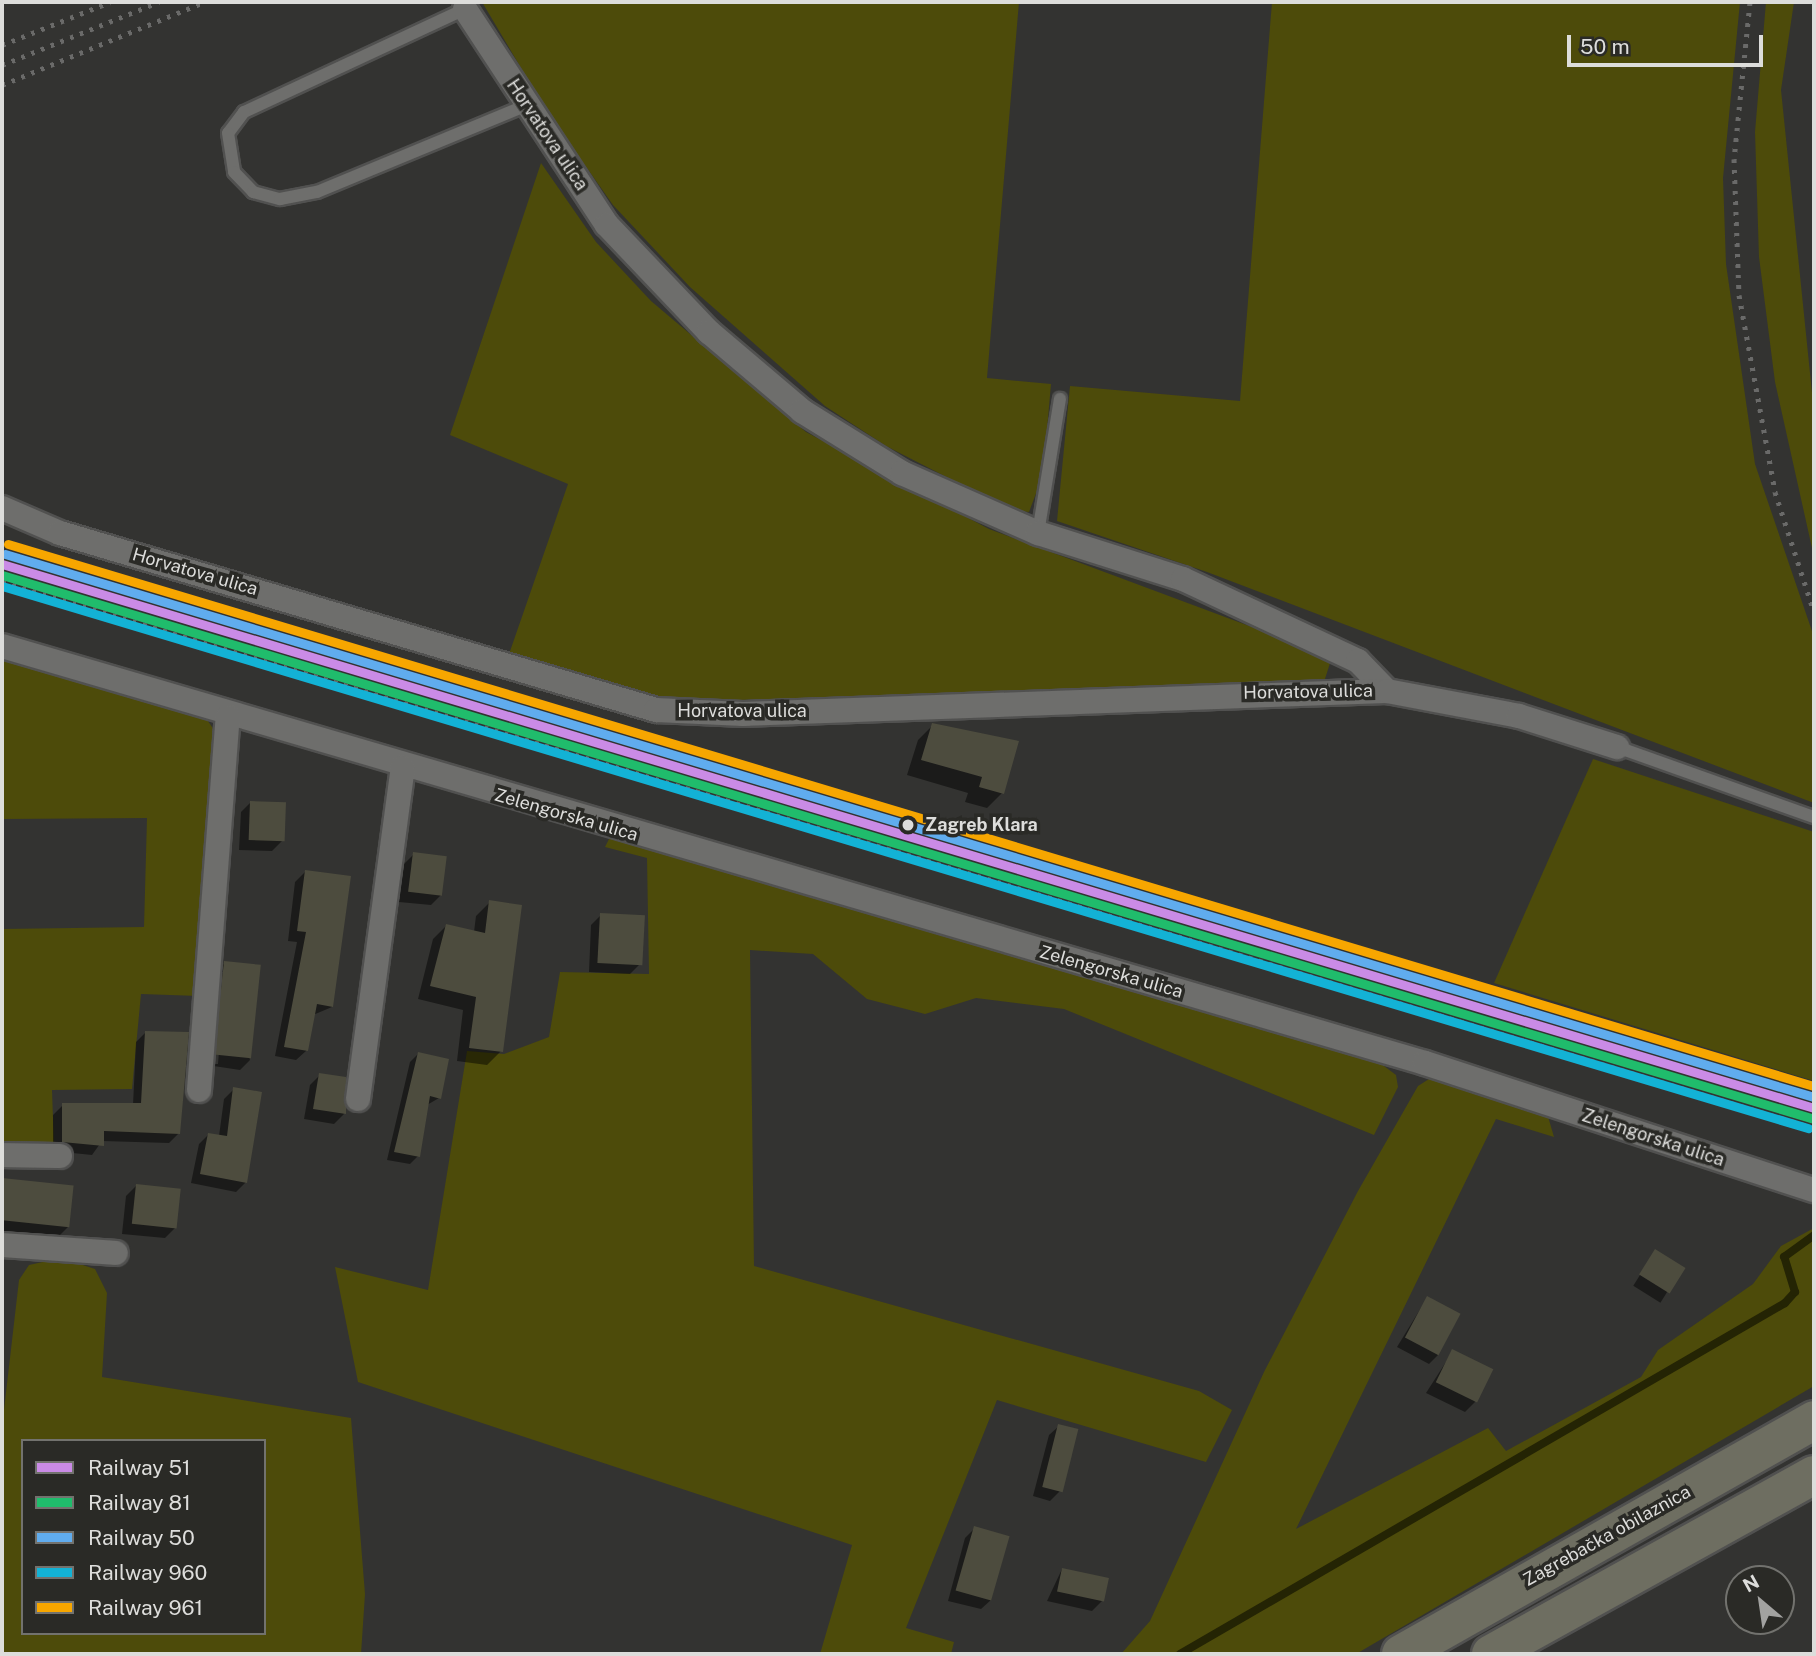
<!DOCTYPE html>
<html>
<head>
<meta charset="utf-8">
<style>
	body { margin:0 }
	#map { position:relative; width:1816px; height:1656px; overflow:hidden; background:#333331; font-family:"Public Sans",sans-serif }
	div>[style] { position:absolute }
	.green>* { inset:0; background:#4d4b0a }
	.shadow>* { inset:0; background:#0007; transform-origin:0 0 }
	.stream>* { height:8px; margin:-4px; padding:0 4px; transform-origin:4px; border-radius:4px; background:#242404 }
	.building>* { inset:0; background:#4d4c3e; transform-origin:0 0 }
	.roads { filter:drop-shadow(2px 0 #515150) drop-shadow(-2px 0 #515150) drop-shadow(0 2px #515150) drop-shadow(0 -2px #515150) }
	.lane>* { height:12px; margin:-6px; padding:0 6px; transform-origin:6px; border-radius:6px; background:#6e6e6c }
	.street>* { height:24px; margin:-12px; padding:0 12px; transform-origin:12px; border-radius:12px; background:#6e6e6c }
	.highway>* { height:38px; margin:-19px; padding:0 19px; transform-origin:19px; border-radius:19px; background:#6e6e61 }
	.rail>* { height:5px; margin-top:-2.5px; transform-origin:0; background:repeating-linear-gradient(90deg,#6a6a69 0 3.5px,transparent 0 10.5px) }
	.rail-1>* { height:9px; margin:-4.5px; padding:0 4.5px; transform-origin:4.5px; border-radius:4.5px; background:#ca8be6 }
	.rail-2>* { height:9px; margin:-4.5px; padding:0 4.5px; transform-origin:4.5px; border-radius:4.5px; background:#20bc6c }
	.rail-3>* { height:9px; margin:-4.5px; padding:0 4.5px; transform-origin:4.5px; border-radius:4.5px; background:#60acee }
	.rail-4>* { height:9px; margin:-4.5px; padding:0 4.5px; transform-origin:4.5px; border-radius:4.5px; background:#13b2d5 }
	.rail-5>* { height:9px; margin:-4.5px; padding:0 4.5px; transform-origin:4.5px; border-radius:4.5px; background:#f7a600 }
	.dots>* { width:19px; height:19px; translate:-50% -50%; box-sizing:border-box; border:4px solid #2a2a26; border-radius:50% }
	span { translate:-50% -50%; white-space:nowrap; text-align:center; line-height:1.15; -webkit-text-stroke:7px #2a2a26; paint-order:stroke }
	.street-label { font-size:18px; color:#dddddb }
	.stop-label { font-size:18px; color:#dddddb; font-weight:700 }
	.left { translate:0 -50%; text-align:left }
	.frame { position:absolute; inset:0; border:4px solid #dddddb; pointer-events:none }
	.legend { position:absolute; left:21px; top:1439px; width:245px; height:196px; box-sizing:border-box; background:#2a2a26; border:2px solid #72726e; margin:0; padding:9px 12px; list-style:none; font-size:21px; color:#dddddb }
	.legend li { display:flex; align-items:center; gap:14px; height:35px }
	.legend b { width:35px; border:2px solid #72726e }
	.north { position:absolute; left:1725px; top:1565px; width:70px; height:70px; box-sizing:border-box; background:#2a2a26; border:2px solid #72726e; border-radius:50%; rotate:331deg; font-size:19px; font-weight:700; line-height:28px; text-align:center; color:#dddddb }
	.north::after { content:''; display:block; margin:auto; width:24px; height:32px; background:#a2a2a0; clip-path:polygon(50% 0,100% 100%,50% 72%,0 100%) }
	.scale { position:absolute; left:1567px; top:35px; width:196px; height:32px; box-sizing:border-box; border:4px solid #dddddb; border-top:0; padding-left:9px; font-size:21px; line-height:24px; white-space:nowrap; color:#dddddb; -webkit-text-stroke:5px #2a2a26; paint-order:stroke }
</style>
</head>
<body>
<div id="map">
	<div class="green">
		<i style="clip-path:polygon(482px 2px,1019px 2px,987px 378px,1051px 384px,1043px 475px,1029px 512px,1011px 510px,886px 446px,825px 406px,690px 287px,613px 205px,546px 110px)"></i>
		<i style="clip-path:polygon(1272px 2px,1740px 2px,1723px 178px,1726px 264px,1755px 464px,1814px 637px,1814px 803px,1207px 572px,1057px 521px,1070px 386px,1240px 401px)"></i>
		<i style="clip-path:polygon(1766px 2px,1794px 2px,1781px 90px,1814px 412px,1814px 557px,1775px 382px,1759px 257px,1755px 132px)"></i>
		<i style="clip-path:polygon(541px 163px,596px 242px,651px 301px,806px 432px,989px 529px,1332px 657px,1324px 682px,670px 702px,508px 657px,568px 484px,450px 435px)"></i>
		<i style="clip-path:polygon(2px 654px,206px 718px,218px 736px,199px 996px,141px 994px,132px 1089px,52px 1090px,54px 1146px,2px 1145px,2px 929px,144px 927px,147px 818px,2px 819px)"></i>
		<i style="clip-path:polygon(1593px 759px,1814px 832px,1814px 1081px,1494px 983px)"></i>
		<i style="clip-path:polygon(610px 837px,1376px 1060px,1396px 1075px,1398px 1087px,1374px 1135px,1064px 1009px,976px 998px,925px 1014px,867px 999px,813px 954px,750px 950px,754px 1266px,1199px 1391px,1232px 1410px,1206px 1462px,997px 1400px,906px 1628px,954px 1642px,951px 1654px,820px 1654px,852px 1545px,358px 1382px,335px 1267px,428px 1290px,467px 1051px,504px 1054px,549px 1037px,560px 972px,649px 974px,647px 858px,605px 847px)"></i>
		<i style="clip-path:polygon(1429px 1079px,1547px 1113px,1554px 1137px,1496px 1119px,1296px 1529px,1488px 1428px,1506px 1451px,1641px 1377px,1658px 1350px,1753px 1284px,1781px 1246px,1814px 1228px,1814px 1386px,1356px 1654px,1121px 1654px,1150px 1621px,1264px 1372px,1358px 1191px,1418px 1086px)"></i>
		<i style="clip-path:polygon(evenodd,61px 1258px,95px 1269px,107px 1293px,102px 1377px,351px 1418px,365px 1594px,361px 1654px,2px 1654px,2px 1427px,19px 1280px,29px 1265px,61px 1258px,23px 1441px,264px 1441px,264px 1633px,23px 1633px,23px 1441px)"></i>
	</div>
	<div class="shadow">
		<i style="clip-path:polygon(933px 725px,1002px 793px,987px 808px,965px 802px,968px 793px,907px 775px,918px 740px)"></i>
		<i style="clip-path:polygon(251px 802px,282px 841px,272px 851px,239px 850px,241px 812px)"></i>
		<i style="clip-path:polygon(414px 854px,441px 895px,431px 905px,399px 902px,404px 864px)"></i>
		<i style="clip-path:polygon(305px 872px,332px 1007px,313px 1015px,306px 1051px,296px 1060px,275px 1056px,297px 942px,288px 941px,295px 882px)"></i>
		<i style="clip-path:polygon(490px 902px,501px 1051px,487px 1065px,457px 1061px,463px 1010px,418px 999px,433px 939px,446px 926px,474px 932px,476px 916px)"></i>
		<i style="clip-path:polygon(601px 915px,640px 964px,630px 974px,589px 972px,591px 925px)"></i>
		<i style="clip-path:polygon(evenodd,225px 963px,250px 1060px,240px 1070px,207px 1065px,215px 973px,225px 963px,221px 972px,225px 972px,218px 1064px,214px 1064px,221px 972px)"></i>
		<i style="clip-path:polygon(146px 1032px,179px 1133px,169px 1143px,102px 1141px,92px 1155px,53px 1151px,53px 1115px,63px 1105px,133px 1105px,136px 1042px)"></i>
		<i style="clip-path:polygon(418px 1054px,439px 1098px,427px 1105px,418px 1156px,410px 1164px,387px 1160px,410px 1062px)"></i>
		<i style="clip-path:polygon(320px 1075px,344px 1114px,334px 1124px,304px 1119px,310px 1085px)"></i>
		<i style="clip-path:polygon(234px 1089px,246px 1182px,236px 1192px,191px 1183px,199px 1144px,209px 1134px,219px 1136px,224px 1099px)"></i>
		<i style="clip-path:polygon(2px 1179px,72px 1187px,68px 1227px,58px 1237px,2px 1232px)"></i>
		<i style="clip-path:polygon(136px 1186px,175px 1228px,165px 1238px,122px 1234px,126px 1196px)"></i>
		<i style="left:1655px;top:1251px;width:32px;height:41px;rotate:32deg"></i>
		<i style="clip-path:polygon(1427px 1298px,1439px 1354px,1429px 1364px,1397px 1347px)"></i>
		<i style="clip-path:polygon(1453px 1351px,1475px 1402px,1465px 1412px,1426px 1393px)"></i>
		<i style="clip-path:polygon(1059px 1426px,1060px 1491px,1050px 1501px,1033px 1496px,1049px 1435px)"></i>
		<i style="clip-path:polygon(975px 1528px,991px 1600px,981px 1609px,948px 1601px,965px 1538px)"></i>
		<i style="clip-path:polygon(1062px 1569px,1102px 1601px,1092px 1611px,1047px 1601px)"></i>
	</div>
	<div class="stream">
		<i style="left:1180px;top:1654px;width:699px;rotate:-30.12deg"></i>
		<i style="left:1785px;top:1303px;width:15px;rotate:-48deg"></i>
		<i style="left:1795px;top:1292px;width:37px;rotate:-107deg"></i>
		<i style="left:1784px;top:1257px;width:37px;rotate:-36deg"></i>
	</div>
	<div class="building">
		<i style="clip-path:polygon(932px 723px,1019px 741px,1004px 794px,979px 787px,982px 777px,921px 760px)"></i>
		<i style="left:250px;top:801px;width:36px;height:39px;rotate:2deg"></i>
		<i style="left:413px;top:852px;width:34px;height:40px;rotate:7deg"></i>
		<i style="clip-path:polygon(305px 870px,351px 876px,333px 1007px,317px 1004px,308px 1051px,284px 1047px,306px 932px,297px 931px)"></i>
		<i style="clip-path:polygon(489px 900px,522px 905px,503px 1052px,469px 1048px,476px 997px,430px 986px,446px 924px,485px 933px)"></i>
		<i style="left:600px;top:913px;width:45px;height:50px;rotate:3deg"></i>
		<i style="left:224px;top:961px;width:37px;height:94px;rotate:6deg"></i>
		<i style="clip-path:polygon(145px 1031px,189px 1032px,180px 1134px,104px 1131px,104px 1146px,62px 1142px,62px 1103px,141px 1103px)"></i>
		<i style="clip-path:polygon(418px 1052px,449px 1059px,441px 1099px,430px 1096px,420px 1157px,394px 1152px)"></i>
		<i style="clip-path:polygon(319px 1073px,346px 1077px,346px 1114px,313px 1109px)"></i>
		<i style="clip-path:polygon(233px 1087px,262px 1092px,247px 1183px,200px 1174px,208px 1133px,227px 1136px)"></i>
		<i style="left:2px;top:1178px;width:72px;height:42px;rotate:6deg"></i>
		<i style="left:136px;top:1184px;width:45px;height:40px;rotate:6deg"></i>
		<i style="left:1655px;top:1249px;width:36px;height:30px;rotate:32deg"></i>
		<i style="left:1427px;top:1296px;width:38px;height:47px;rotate:28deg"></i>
		<i style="left:1452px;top:1349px;width:46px;height:37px;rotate:26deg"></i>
		<i style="left:1058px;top:1424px;width:21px;height:65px;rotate:14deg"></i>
		<i style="left:974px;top:1526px;width:37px;height:67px;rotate:16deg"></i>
		<i style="left:1062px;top:1568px;width:48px;height:24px;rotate:12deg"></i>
	</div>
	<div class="roads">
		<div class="lane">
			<i style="left:465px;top:9px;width:244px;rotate:155deg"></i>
			<i style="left:244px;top:112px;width:26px;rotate:127deg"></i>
			<i style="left:228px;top:133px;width:39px;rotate:81deg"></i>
			<i style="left:234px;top:172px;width:28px;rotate:46deg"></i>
			<i style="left:253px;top:192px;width:28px;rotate:15deg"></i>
			<i style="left:280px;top:199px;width:38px;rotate:-11deg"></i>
			<i style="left:317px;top:192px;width:227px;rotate:-22.5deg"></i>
			<i style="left:1038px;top:533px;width:136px;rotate:-80.7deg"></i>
			<i style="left:1617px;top:747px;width:209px;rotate:19.6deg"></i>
		</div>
		<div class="street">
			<i style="left:465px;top:9px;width:258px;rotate:56.7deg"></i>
			<i style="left:607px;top:225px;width:148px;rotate:46.4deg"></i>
			<i style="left:709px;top:332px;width:122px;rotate:40.3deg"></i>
			<i style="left:802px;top:411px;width:118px;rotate:31.8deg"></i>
			<i style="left:902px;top:473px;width:149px;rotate:23.8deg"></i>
			<i style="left:1038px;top:533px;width:152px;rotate:17.6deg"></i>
			<i style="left:1183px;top:579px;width:193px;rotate:25.1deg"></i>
			<i style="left:1358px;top:661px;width:42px;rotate:46deg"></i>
			<i style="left:2px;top:508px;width:63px;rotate:23.3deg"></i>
			<i style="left:60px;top:533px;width:622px;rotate:16.54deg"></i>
			<i style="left:656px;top:710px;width:87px;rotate:2.6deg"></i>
			<i style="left:743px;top:714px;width:644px;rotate:-2.05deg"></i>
			<i style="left:1387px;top:691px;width:134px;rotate:10.7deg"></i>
			<i style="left:1519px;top:716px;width:103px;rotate:17.6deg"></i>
			<i style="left:2px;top:646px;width:1483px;rotate:16.33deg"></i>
			<i style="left:1425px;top:1063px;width:409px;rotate:18.1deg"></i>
			<i style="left:199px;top:1090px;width:374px;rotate:-85.6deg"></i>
			<i style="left:358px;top:1099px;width:334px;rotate:-82.3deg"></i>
			<i style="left:2px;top:1155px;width:58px;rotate:1deg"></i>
			<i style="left:2px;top:1245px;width:114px;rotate:4deg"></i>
		</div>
		<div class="highway">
			<i style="left:1401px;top:1654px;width:475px;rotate:-29.5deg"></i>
			<i style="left:1491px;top:1654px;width:369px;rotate:-29deg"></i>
		</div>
	</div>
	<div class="rail">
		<i style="left:1750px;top:2px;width:158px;rotate:95.8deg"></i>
		<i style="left:1734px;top:159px;width:136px;rotate:87.9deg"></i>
		<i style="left:1739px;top:295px;width:200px;rotate:79.6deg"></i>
		<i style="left:1775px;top:492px;width:126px;rotate:72deg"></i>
		<i style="left:2px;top:45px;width:116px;rotate:-21.7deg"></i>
		<i style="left:2px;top:65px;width:169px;rotate:-21.9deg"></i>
		<i style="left:2px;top:85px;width:218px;rotate:-22.3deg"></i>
		<i style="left:2px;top:582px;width:1892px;rotate:16.77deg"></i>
	</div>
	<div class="rail-1">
		<i style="left:2px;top:564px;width:1892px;rotate:16.71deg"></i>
	</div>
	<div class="rail-2">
		<i style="left:2px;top:575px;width:1889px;rotate:16.71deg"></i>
	</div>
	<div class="rail-3">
		<i style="left:5px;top:554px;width:1889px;rotate:16.71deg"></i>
	</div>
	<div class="rail-4">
		<i style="left:2px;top:586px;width:1886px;rotate:16.71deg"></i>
	</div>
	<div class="rail-5">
		<i style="left:8px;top:544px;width:1886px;rotate:16.71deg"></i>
	</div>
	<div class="dots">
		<i style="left:908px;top:825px;background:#dddddb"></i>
	</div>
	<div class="street-label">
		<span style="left:547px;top:135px;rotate:56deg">Horvatova ulica</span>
		<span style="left:195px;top:572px;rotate:16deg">Horvatova ulica</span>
		<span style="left:1308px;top:692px;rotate:-1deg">Horvatova ulica</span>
		<span style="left:742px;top:711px">Horvatova ulica</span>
		<span style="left:566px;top:815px;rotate:16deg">Zelengorska ulica</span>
		<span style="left:1111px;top:972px;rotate:16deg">Zelengorska ulica</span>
		<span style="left:1653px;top:1138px;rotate:18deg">Zelengorska ulica</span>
		<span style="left:1607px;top:1536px;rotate:-29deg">Zagrebačka obilaznica</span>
	</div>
	<div class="stop-label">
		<span class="left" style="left:925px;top:825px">Zagreb Klara</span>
	</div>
	<div class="frame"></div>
	<ul class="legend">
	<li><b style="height:9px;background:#ca8be6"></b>Railway 51</li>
	<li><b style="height:9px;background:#20bc6c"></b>Railway 81</li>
	<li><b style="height:9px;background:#60acee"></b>Railway 50</li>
	<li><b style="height:9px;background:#13b2d5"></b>Railway 960</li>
	<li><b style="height:9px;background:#f7a600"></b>Railway 961</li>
	</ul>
	<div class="north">N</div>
	<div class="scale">50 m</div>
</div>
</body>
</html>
